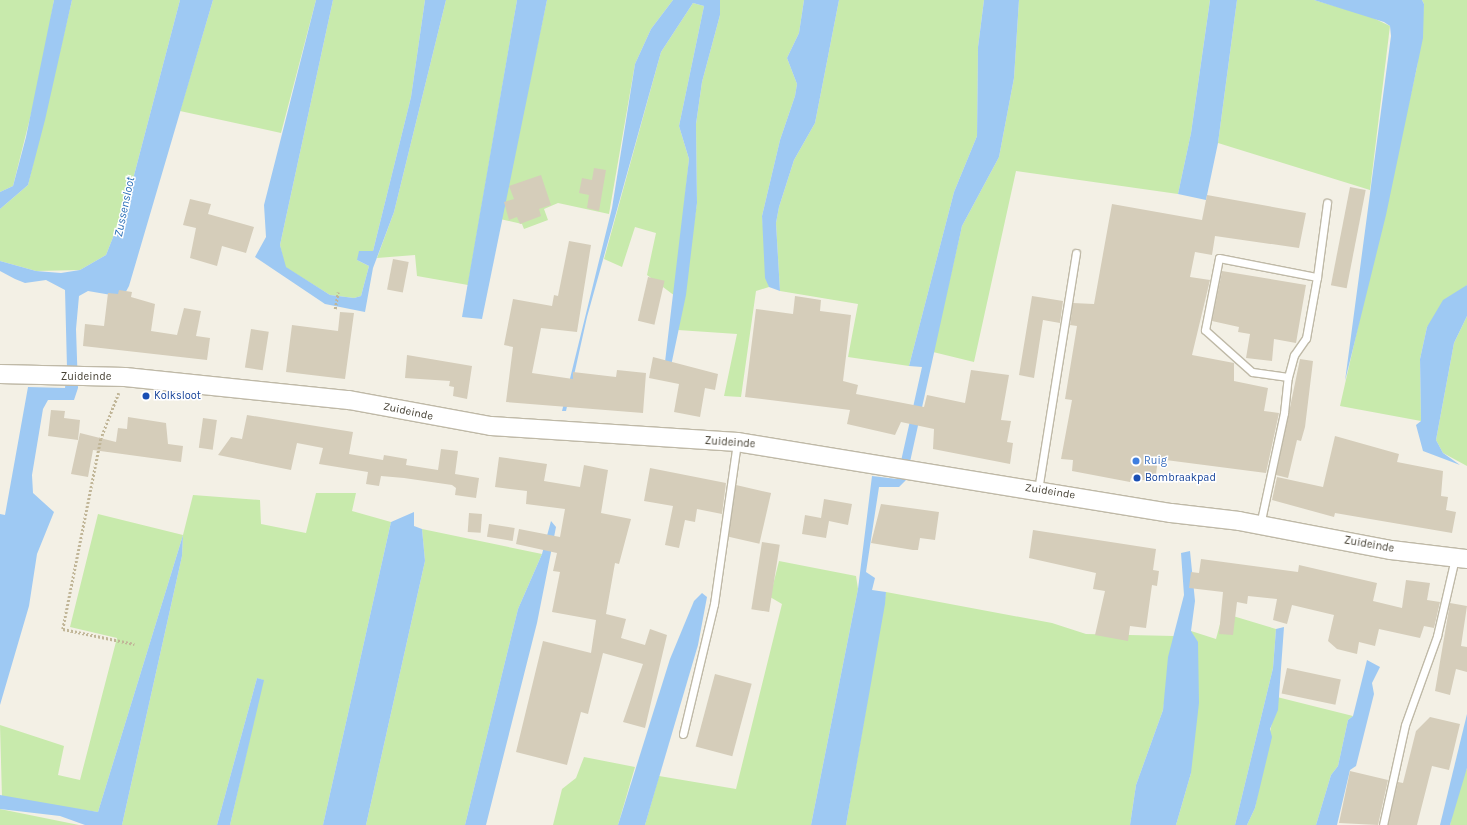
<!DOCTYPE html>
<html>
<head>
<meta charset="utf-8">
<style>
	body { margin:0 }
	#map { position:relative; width:1467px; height:825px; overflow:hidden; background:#f3f0e5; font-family:Karla,sans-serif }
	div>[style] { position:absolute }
	.green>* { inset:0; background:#c8eaac }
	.water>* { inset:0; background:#9ec9f3 }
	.building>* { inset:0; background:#d5cdba; transform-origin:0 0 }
	.path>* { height:2.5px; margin-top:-1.25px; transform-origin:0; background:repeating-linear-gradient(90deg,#c1b698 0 2px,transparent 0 4px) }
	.roads { filter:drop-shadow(1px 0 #bfb9a7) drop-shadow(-1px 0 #bfb9a7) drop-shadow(0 1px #bfb9a7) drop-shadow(0 -1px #bfb9a7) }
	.service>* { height:7px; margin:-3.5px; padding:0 3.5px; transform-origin:3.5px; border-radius:3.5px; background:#fff }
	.tertiary>* { height:18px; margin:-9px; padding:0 9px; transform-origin:9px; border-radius:9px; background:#fff }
	.dots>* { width:11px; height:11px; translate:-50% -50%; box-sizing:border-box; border:2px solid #fff; border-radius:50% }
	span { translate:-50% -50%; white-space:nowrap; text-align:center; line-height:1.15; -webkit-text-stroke:3px #fff; paint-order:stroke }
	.street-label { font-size:11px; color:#464134 }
	.transit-label { font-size:11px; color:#164399 }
	.left { translate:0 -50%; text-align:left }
	.shop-label { font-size:11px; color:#366cbe }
	.water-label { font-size:12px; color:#296eb6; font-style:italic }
</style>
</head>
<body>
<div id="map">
	<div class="green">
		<i style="clip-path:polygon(0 0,54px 0,41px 74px,13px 186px,0 192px)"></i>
		<i style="clip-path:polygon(72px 0,180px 0,127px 202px,106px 255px,80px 270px,36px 271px,0 261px,0 209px,28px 185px)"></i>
		<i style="clip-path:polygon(213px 0,316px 0,281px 133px,180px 111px)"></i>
		<i style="clip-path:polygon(333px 0,425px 0,411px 97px,373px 251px,357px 260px,369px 266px,361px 296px,354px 298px,330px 295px,285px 267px,280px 245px)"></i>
		<i style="clip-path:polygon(446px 0,517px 0,468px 285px,417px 276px,415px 255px,377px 258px,394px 212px)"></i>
		<i style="clip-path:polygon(547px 0,673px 0,651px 29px,635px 64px,609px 214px,558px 203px,544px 209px,548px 220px,524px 229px,522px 224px,500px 219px)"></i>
		<i style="clip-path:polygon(720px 0,804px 0,799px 33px,787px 58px,797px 84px,795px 96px,780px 140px,762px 216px,769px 287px,756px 291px,741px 397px,724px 396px,737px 334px,678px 330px,697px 203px,696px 124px,702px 82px,720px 15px)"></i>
		<i style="clip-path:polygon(839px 0,984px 0,978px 47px,977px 136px,954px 192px,909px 366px,848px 357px,858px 304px,780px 291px,776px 223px,779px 207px,794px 160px,815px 123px)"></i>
		<i style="clip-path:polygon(1019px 0,1210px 0,1191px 133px,1178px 194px,1016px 171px,974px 362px,933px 352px,962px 226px,999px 157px,1014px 78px)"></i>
		<i style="clip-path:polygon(1237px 0,1314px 0,1369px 16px,1390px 26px,1370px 190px,1218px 143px)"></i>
		<i style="clip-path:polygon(1422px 0,1467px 0,1467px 285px,1427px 327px,1420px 359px,1421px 421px,1340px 406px,1417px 67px,1424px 4px)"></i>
		<i style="clip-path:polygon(693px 3px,704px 6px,679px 126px,689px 159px,675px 296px,647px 275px,656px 233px,635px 227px,622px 267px,604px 259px,661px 52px)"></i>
		<i style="clip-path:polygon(1467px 316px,1467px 466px,1443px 453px,1436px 440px,1454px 343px)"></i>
		<i style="clip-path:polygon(316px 493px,356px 493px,352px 511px,391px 522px,323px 825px,230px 825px,263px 680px,257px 678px,217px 825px,122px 825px,182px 556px,183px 535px,98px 812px,2px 798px,0 725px,64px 746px,58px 775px,80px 780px,117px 638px,70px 627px,98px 514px,183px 535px,193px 495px,260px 500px,261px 524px,306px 533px)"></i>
		<i style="clip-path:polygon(422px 529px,542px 554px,518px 609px,465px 825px,366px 825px,425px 561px)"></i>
		<i style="clip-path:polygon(779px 561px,856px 576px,858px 589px,811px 825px,645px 825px,659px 776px,736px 789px,782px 604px,770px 597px)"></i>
		<i style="clip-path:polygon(886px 592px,1052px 623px,1086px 634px,1174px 636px,1163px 710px,1136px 785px,1130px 825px,846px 825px)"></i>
		<i style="clip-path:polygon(1223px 613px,1276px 629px,1273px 668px,1235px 825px,1176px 825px,1191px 773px,1191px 631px,1216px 639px)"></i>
		<i style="clip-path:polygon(1277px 697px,1353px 716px,1348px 720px,1338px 766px,1331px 775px,1316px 825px,1247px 825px,1255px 808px)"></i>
		<i style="clip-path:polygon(584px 757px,635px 767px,618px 825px,553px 825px,562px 789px,576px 778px)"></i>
		<i style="clip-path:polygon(1467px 768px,1467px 825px,1450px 825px,1458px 789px)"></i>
		<i style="clip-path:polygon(0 809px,79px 825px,0 825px)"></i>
	</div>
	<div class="water">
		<i style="clip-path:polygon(54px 0,72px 0,45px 120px,28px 185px,0 209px,0 192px,13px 186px,26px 137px)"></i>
		<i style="clip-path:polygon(180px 0,213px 0,129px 286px,123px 297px,88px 291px,79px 296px,76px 329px,78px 388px,74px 400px,48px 400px,43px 409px,32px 475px,33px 493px,54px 512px,37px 554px,29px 606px,0 705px,0 514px,5px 515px,28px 387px,65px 388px,67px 368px,65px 290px,46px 280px,25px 283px,15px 279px,0 271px,0 261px,36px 271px,61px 273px,80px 270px,106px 255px,127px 202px)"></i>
		<i style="clip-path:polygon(316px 0,333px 0,280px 245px,286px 267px,330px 295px,354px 298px,361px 296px,369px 266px,357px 260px,359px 251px,373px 251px,411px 97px,425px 0,446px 0,394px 212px,373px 268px,365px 312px,325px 304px,255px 257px,266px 237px,264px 205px)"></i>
		<i style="clip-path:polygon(517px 0,547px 0,482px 319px,462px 317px)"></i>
		<i style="clip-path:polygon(673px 0,720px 0,720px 15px,702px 82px,696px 124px,697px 203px,686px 295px,668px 380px,663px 379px,689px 159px,679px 126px,704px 6px,693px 3px,661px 52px,587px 317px,566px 411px,562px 411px,612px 208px,635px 64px,651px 29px)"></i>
		<i style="clip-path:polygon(804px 0,839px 0,815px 123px,794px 160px,779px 207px,776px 223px,780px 291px,769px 287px,765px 278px,762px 216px,780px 140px,795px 96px,797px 84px,787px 58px,799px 33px)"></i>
		<i style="clip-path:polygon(984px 0,1019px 0,1014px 78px,999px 157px,962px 226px,906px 480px,899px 487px,879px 487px,866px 572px,875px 578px,872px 590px,886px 592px,885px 604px,846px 825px,811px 825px,858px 589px,872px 476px,897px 479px,922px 367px,909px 366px,954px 192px,977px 136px,978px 47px)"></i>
		<i style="clip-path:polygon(1210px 0,1237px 0,1218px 143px,1206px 200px,1178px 194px,1191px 133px)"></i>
		<i style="clip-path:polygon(1314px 0,1422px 0,1424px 4px,1423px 38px,1386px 215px,1345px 381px,1391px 36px,1390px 26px,1384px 22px)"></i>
		<i style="clip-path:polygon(1467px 285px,1467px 316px,1454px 343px,1436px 440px,1443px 453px,1460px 465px,1423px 451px,1416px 425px,1421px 421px,1420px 359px,1427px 327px,1443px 300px)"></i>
		<i style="clip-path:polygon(414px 512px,414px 526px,422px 529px,425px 561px,366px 825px,323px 825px,391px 522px)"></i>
		<i style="clip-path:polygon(551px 521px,556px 527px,537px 623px,486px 825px,465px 825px,518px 609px,542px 554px)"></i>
		<i style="clip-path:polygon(183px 535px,182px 556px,122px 825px,85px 825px,60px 816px,0 809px,0 795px,98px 812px)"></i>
		<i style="clip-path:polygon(1190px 551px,1195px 601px,1191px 631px,1198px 642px,1199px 703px,1191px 773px,1176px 825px,1130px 825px,1136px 785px,1163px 710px,1168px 657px,1184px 595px,1181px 553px)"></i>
		<i style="clip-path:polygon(702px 593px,707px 597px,698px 645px,645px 825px,618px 825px,670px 659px,694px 601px)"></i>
		<i style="clip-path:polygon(1284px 627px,1278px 710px,1270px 729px,1272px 737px,1255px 808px,1247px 825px,1235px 825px,1273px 668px,1276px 629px)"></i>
		<i style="clip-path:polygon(1367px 660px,1380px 667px,1372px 683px,1374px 694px,1356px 766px,1350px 770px,1337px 825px,1316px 825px,1331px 775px,1338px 766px,1348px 720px,1353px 716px)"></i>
		<i style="clip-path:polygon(257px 678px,264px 680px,230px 825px,217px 825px)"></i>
		<i style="clip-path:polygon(1467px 714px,1467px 768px,1450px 825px,1440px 825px)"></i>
	</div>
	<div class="building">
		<i style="clip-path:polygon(594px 168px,606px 170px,599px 211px,587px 208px,589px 195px,579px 193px,582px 178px,592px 180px)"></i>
		<i style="clip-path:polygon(541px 175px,551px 205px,539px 209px,541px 216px,520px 224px,517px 217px,509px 220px,504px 202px,514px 199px,509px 186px)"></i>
		<i style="left:1350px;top:187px;width:16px;height:100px;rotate:11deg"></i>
		<i style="clip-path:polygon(1207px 195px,1306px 213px,1299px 248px,1215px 236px,1212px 255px,1195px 252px,1190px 277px,1210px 280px,1192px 355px,1234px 363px,1234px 381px,1268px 388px,1264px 411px,1279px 413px,1266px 473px,1158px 459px,1155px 482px,1131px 478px,1130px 482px,1072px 471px,1073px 460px,1061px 459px,1072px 400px,1065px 399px,1077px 326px,1070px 325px,1073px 303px,1094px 304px,1112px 204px,1202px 220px)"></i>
		<i style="clip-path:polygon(190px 199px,211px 204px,208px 214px,254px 227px,246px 253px,222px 246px,217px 266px,190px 258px,196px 228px,183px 225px)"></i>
		<i style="clip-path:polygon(569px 241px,591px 245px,577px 332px,541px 328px,532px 373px,573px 379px,573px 372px,616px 377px,617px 370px,646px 373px,643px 413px,506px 402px,513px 347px,504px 345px,513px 299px,552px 306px,554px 295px,558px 296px)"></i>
		<i style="left:393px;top:259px;width:16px;height:31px;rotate:11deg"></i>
		<i style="clip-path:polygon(1222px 271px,1306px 285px,1296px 343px,1274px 339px,1272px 361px,1246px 358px,1250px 334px,1238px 332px,1239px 327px,1212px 321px)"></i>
		<i style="left:648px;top:277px;width:17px;height:45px;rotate:13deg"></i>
		<i style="clip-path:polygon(119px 290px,132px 292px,131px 297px,155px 304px,151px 331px,177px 335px,184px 308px,201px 311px,196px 336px,210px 338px,207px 360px,83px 346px,85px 324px,104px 326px,108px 293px,118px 294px)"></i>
		<i style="clip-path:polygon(795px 296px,821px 300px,820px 311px,851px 315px,843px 381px,858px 385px,856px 394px,924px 407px,927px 395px,965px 403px,971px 370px,1009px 375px,1001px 420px,1011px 421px,1007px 442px,1013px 443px,1010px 464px,933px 449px,934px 429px,901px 422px,895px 435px,847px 424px,850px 410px,745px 397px,756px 309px,793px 314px)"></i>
		<i style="clip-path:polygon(1032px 296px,1063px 301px,1060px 323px,1043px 320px,1034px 378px,1019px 375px)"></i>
		<i style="clip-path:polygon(340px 312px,354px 313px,345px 379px,286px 372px,292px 325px,338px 331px)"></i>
		<i style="left:251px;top:329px;width:18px;height:39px;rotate:9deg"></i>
		<i style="clip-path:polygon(407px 355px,472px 366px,467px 399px,453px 396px,454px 387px,449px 386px,450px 381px,405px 378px)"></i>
		<i style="clip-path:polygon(653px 357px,718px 374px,715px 390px,705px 388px,700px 417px,674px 412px,679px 384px,649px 378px)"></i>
		<i style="clip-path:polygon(1300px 359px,1313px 361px,1305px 427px,1301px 441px,1297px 440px,1288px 478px,1276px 475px)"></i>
		<i style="clip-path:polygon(51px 410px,65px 411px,64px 418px,80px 420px,78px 440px,48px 436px)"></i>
		<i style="clip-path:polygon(247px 415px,353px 432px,349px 454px,383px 460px,384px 455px,407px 459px,406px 465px,438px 470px,441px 449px,458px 451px,455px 474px,479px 478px,476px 498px,455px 495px,456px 488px,452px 485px,404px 478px,381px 476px,379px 486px,366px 484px,368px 472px,319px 464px,323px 448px,297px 443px,291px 470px,218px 455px,231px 437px,242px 439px)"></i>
		<i style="clip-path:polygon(128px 417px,166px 423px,168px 444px,183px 446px,181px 462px,93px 450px,88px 477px,71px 474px,80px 433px,116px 442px,118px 428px,127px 429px)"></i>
		<i style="left:203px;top:418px;width:14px;height:30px;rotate:8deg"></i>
		<i style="clip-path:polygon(1335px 436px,1399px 454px,1397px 462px,1443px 471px,1441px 496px,1448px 497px,1446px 510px,1456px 512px,1452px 533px,1335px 513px,1334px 517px,1272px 500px,1277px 477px,1323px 487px)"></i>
		<i style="clip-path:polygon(499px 457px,547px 464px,544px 481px,580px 487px,584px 465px,608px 470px,601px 513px,631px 519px,619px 564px,615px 563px,606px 614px,626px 619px,621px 638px,645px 645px,650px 629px,667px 635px,645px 728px,623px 722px,643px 664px,603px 653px,588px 714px,581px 712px,567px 765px,516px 752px,543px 641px,591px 653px,596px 620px,552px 612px,560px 572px,553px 571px,557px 553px,516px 544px,519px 529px,560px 537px,565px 509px,526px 504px,527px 491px,495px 487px)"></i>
		<i style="clip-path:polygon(650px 468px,726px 483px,722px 514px,697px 509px,695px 522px,685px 520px,679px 548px,665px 545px,673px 506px,644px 501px)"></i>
		<i style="left:736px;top:485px;width:36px;height:52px;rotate:13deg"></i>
		<i style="clip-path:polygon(824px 499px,852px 504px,848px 525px,829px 521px,826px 538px,802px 534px,805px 515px,821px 518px)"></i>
		<i style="clip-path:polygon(881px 504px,939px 512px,935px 540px,920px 538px,918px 550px,913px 550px,871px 543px)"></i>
		<i style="left:469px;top:513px;width:13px;height:19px;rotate:4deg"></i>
		<i style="left:489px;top:524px;width:26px;height:13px;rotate:9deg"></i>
		<i style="clip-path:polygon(1033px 530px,1156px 549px,1153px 570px,1159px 571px,1157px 586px,1152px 585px,1146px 628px,1130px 626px,1128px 641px,1095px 635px,1105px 591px,1093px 589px,1096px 573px,1029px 558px)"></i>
		<i style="left:762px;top:542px;width:18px;height:68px;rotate:9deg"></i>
		<i style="clip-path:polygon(1201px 559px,1298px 572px,1299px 565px,1377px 583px,1373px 601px,1402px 608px,1406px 580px,1430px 583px,1427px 600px,1440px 602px,1434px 628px,1424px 626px,1420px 638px,1379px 629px,1375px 646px,1359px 642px,1357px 654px,1337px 649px,1328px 641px,1334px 615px,1292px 605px,1287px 624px,1273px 620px,1277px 599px,1248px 596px,1247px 604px,1237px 602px,1233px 635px,1219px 634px,1223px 592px,1189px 588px,1191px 572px,1199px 573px)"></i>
		<i style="clip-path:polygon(1450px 603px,1467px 606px,1461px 646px,1467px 647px,1467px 672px,1456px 669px,1450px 695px,1435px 691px)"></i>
		<i style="left:1287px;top:668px;width:55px;height:26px;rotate:12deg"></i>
		<i style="left:715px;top:674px;width:38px;height:75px;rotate:15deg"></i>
		<i style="clip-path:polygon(1430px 717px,1460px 724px,1449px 770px,1432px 766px,1417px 825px,1388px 825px,1398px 782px,1403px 783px,1416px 731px)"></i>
		<i style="clip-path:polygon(1350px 771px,1388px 780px,1378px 825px,1339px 823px)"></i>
	</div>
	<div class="path">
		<i style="left:335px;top:309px;width:17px;rotate:-80deg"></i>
		<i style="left:119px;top:393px;width:49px;rotate:111.4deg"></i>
		<i style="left:101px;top:439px;width:194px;rotate:101.3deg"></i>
		<i style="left:63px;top:629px;width:73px;rotate:11.9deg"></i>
	</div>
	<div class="roads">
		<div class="service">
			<i style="left:1317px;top:277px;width:75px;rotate:-82.3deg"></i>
			<i style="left:1038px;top:490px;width:240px;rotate:-80.9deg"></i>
			<i style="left:1260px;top:525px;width:115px;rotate:-77.9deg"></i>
			<i style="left:1284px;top:413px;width:36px;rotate:-84deg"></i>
			<i style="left:1288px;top:377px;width:36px;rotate:-172deg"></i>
			<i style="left:1252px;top:372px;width:63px;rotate:-138.2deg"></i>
			<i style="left:1205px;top:330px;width:73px;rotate:-79deg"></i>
			<i style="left:1219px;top:258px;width:100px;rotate:11deg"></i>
			<i style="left:1317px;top:277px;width:62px;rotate:100.2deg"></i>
			<i style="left:1306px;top:338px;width:21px;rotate:125deg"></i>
			<i style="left:1294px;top:355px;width:23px;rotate:105deg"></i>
			<i style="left:683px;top:734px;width:134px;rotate:-76.6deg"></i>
			<i style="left:714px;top:604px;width:164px;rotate:-81.9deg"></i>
			<i style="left:1383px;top:825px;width:102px;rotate:-77.6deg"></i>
			<i style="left:1405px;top:725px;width:95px;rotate:-70.2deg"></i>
			<i style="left:1437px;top:636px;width:80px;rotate:-77deg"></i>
		</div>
		<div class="tertiary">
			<i style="left:0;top:374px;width:125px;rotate:1.4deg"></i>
			<i style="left:125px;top:377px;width:225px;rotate:5.9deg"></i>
			<i style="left:349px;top:400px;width:144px;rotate:10.4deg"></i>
			<i style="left:491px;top:426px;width:247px;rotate:3.7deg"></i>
			<i style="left:737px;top:442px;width:440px;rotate:9.3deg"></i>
			<i style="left:1171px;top:513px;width:68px;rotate:6.7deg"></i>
			<i style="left:1239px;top:521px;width:155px;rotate:10.8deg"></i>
			<i style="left:1391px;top:550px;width:77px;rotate:6.8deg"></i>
		</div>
	</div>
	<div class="dots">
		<i style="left:146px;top:396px;background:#1a4fb4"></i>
		<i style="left:1136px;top:461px;background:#3f7fe0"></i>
		<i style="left:1137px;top:478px;background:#1a4fb4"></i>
	</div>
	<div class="street-label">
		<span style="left:86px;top:377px">Zuideinde</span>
		<span style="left:408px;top:412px;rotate:12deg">Zuideinde</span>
		<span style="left:730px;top:443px;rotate:4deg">Zuideinde</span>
		<span style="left:1050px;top:492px;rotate:9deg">Zuideinde</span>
		<span style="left:1369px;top:545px;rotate:10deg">Zuideinde</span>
	</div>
	<div class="transit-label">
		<span class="left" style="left:154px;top:396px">Kolksloot</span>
		<span class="left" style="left:1145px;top:478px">Bombraakpad</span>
	</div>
	<div class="shop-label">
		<span class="left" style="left:1144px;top:461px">Ruig</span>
	</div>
	<div class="water-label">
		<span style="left:125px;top:207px;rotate:-78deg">Zussensloot</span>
	</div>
</div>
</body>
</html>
